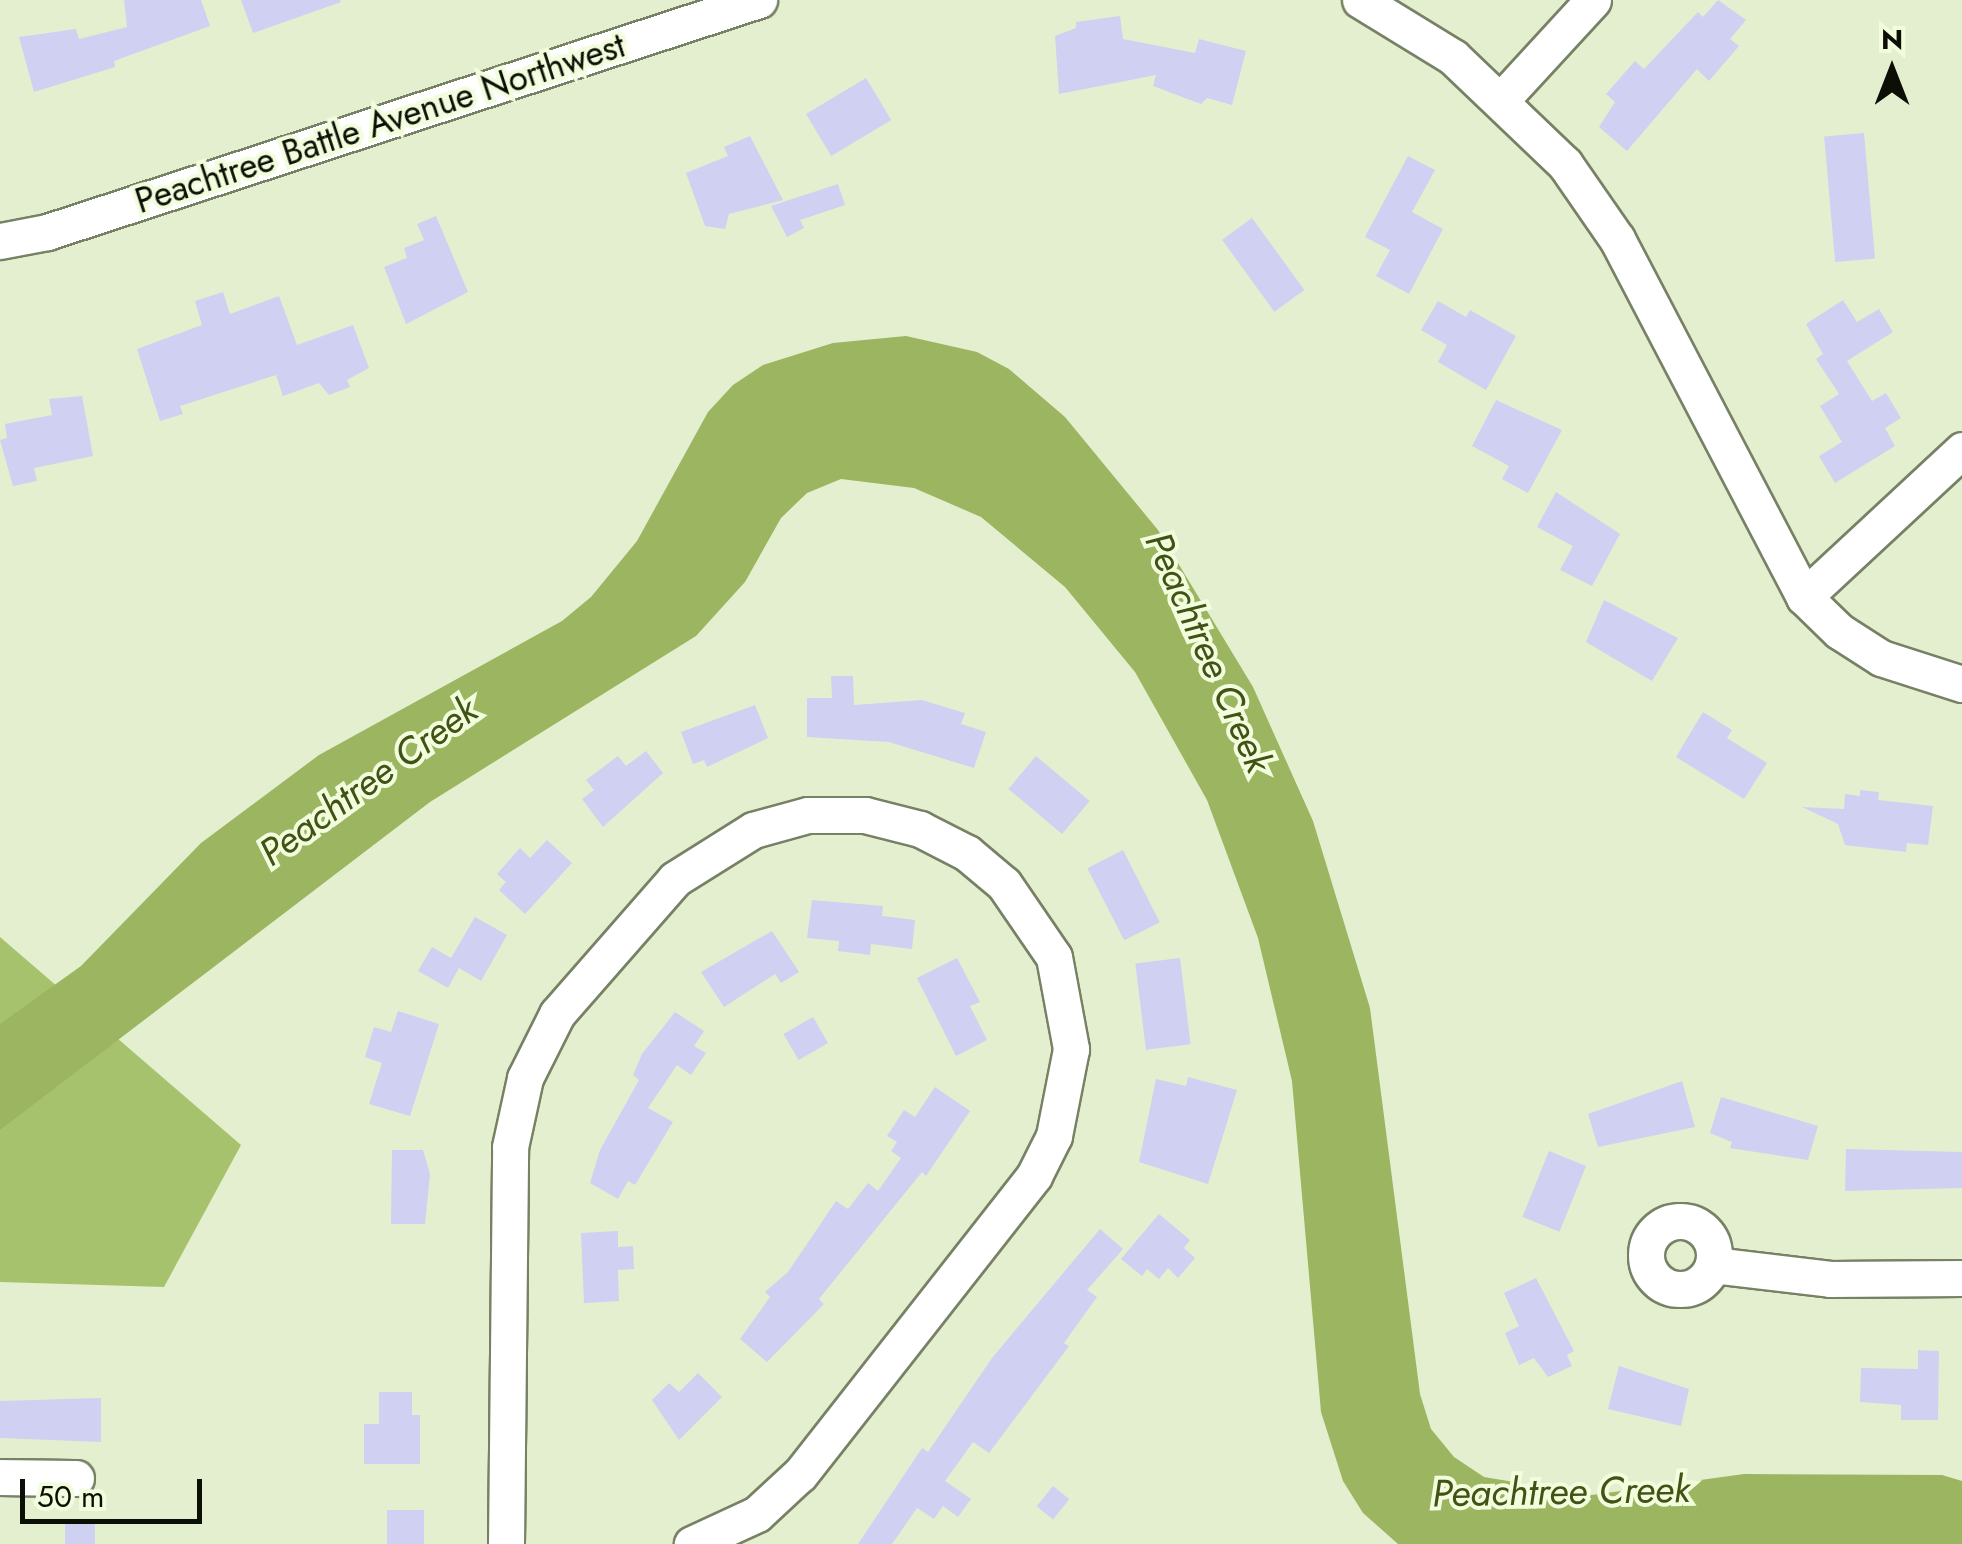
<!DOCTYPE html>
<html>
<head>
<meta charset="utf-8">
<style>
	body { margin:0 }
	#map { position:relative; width:1962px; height:1544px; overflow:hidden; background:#e4efd0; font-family:Jost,sans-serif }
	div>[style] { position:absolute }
	.forest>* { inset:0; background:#a7c26c }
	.water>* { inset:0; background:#9bb560 }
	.building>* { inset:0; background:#d0d0f2; transform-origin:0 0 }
	.roads { filter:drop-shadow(2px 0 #778165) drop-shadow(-2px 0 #778165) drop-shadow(0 2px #778165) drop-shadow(0 -2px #778165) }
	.minor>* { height:35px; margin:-17.5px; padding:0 17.5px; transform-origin:17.5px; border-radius:17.5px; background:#fff }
	.minor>.ring { margin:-17.5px; padding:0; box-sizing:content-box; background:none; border:35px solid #fff; border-radius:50% }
	span { translate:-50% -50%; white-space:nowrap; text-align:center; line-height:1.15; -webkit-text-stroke:8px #f1fddd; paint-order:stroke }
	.street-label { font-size:35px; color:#0c0f05 }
	.water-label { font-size:38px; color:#415214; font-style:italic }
	.north { position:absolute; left:1842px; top:20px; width:100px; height:100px; -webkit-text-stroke:8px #f1fddd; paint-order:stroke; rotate:0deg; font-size:28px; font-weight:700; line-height:40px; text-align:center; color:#0c0f05 }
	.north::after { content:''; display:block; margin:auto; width:35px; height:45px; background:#0c0f05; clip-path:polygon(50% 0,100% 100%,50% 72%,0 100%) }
	.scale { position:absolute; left:20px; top:1479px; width:182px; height:45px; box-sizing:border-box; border:5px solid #0c0f05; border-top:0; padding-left:12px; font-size:30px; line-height:35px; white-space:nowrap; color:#0c0f05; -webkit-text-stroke:8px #f1fddd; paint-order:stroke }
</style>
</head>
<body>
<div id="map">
	<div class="forest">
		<i style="clip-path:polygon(0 937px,241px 1145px,164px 1287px,0 1282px)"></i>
	</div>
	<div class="water">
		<i style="clip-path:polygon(906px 336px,977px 352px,1009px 369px,1065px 417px,1158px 530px,1253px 687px,1313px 821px,1370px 1008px,1420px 1394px,1431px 1429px,1454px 1457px,1484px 1477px,1592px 1495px,1744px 1474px,1942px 1475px,1962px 1481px,1962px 1544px,1398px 1544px,1363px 1513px,1343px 1481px,1321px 1412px,1292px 1081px,1258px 938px,1207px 800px,1135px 672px,1065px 587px,981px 517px,914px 488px,841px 479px,807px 493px,781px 518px,745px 582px,696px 636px,430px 802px,0 1130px,0 1024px,81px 966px,201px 843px,319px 755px,562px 621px,591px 597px,637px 541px,708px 412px,733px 385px,763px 365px,833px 343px)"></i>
	</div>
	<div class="building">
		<i style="clip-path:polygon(124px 0,201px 0,210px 26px,114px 61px,115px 67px,34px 92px,19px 37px,76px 29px,79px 39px,127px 27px)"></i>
		<i style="clip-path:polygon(241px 0,340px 0,341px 2px,253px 33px)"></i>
		<i style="clip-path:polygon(1718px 0,1746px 20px,1730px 39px,1739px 46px,1709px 81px,1697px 69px,1627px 151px,1599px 127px,1615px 102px,1606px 94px,1635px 61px,1644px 69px,1698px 12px,1703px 17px)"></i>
		<i style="clip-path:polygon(1120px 16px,1123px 39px,1195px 53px,1199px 39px,1246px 51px,1232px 105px,1207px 98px,1201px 104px,1153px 86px,1156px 75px,1059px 94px,1055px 36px,1076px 28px,1076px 22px)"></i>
		<i style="left:866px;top:78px;width:49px;height:70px;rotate:59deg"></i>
		<i style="left:1864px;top:133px;width:126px;height:40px;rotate:85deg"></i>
		<i style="clip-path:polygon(750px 136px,783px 200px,729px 214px,725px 229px,705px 226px,686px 173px,728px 156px,724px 147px)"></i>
		<i style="clip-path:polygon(1408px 156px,1435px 170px,1412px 212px,1443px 229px,1409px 294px,1376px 276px,1390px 250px,1365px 237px)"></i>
		<i style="clip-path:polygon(838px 184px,845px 205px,800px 220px,804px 228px,787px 237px,771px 206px)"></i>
		<i style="clip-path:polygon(436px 216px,468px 292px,406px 324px,384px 267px,407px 258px,404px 248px,424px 240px,417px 224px)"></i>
		<i style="left:1252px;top:218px;width:89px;height:37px;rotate:54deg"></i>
		<i style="clip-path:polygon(223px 292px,230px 314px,279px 296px,297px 345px,353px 325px,369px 368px,347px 380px,350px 387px,329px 395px,319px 383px,283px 396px,276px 375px,180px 406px,183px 414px,160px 421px,137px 349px,202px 325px,195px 301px)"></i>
		<i style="clip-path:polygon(1843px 300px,1857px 322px,1879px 309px,1893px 332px,1847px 361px,1872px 401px,1886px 393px,1901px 418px,1885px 428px,1895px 446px,1835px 483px,1819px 456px,1842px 442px,1820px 406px,1839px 394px,1816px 359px,1823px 354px,1806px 324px)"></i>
		<i style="clip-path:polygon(1438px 301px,1466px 317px,1470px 310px,1516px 336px,1486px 390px,1438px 362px,1447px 345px,1421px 330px)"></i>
		<i style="clip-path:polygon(82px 396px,93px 456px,34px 468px,37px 481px,13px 486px,0 440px,7px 438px,5px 424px,52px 415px,49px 399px)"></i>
		<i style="clip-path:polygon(1496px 400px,1562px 430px,1528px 493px,1502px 479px,1509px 466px,1472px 446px)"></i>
		<i style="clip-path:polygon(1556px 492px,1620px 534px,1592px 586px,1560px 570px,1573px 546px,1537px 527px)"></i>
		<i style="clip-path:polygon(1604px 600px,1678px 638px,1652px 681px,1586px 642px)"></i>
		<i style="clip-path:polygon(831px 676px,853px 676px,854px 705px,922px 700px,965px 713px,961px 724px,986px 732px,974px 768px,889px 742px,807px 737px,807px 698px,832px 698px)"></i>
		<i style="clip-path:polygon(755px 705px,768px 738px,707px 767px,704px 760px,693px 764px,681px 732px)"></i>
		<i style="clip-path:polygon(1703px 712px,1732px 730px,1727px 738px,1767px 763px,1744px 799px,1676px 757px)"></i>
		<i style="clip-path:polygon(646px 751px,663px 773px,603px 827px,582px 799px,594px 790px,586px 780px,618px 756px,626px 766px)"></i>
		<i style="left:1036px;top:756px;width:70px;height:43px;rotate:40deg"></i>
		<i style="clip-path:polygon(1860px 790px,1879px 792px,1878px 800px,1933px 806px,1928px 845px,1907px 843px,1906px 852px,1845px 845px,1838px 824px,1802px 807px,1844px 809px,1845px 794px,1860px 796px)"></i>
		<i style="clip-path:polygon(547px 840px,572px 863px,525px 914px,499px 890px,506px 882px,497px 874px,520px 848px,530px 858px)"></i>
		<i style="left:1123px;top:850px;width:81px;height:40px;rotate:63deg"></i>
		<i style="clip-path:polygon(812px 900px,883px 906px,882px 916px,915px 920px,912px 949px,871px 944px,870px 955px,838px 951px,839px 941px,807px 938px)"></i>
		<i style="clip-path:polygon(475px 917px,507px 935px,481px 981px,459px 968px,448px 988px,418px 971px,432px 947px,451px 958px)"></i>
		<i style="clip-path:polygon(772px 931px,799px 972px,781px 983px,775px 974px,724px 1007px,701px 972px)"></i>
		<i style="clip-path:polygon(957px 958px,980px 1002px,970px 1006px,987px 1040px,956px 1056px,917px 978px)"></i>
		<i style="left:1180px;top:958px;width:87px;height:45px;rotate:83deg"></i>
		<i style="clip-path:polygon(398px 1011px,439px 1024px,410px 1116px,369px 1104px,382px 1063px,365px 1057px,374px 1027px,391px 1032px)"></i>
		<i style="clip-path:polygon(675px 1012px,704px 1031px,694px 1046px,706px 1053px,691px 1075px,677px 1065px,648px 1108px,673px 1122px,635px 1185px,628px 1181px,618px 1199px,590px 1183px,600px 1150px,639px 1080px,633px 1075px,642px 1054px)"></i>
		<i style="left:813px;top:1017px;width:30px;height:34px;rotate:60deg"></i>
		<i style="clip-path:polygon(1188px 1077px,1237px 1090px,1208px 1184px,1139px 1162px,1156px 1079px,1186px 1086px)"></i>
		<i style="clip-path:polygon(1682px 1081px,1695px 1127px,1598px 1147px,1588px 1114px)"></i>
		<i style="clip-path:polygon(935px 1087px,970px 1111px,926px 1176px,922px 1172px,819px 1299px,824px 1304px,767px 1362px,740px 1339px,770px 1297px,765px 1292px,788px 1272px,836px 1201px,848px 1209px,868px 1183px,878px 1191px,901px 1158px,891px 1151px,897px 1142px,887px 1136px,904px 1110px,915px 1117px)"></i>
		<i style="clip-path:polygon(1721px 1097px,1818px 1126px,1808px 1160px,1730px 1148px,1732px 1142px,1710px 1133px)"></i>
		<i style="clip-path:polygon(1846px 1149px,1962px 1152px,1962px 1188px,1845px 1191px)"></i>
		<i style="clip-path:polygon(392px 1150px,423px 1150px,430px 1174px,425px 1224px,391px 1224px)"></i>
		<i style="left:1549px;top:1151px;width:40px;height:71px;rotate:22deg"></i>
		<i style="clip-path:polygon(1159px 1214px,1190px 1240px,1184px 1248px,1195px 1258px,1178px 1278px,1168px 1268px,1159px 1279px,1147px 1269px,1142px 1276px,1121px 1259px)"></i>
		<i style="clip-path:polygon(1100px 1229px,1123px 1249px,1087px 1290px,1097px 1297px,1064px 1343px,1069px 1346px,989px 1453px,973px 1442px,945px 1481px,971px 1499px,958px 1517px,943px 1506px,934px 1519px,917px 1508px,892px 1544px,858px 1544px,922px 1448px,928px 1452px,992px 1358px)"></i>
		<i style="clip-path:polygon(618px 1231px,618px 1247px,633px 1246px,634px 1269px,618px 1270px,619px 1301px,584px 1303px,581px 1233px)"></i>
		<i style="clip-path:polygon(1536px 1278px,1574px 1351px,1567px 1355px,1572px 1366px,1548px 1377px,1534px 1358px,1519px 1365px,1505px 1333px,1519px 1326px,1504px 1293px)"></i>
		<i style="clip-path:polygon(1918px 1350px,1939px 1351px,1938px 1420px,1901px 1420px,1901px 1405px,1860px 1402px,1861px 1368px,1918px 1369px)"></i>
		<i style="clip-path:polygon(1619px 1366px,1689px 1389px,1681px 1426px,1608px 1409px)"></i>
		<i style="clip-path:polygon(698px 1373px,722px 1397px,679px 1440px,652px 1400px,669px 1383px,679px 1392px)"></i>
		<i style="clip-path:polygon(379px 1392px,412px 1392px,412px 1415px,420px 1415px,420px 1464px,364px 1464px,364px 1424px,379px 1424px)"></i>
		<i style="clip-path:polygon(101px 1398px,101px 1442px,0 1438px,0 1401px)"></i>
		<i style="left:1053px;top:1486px;width:21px;height:26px;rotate:39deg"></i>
		<i style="left:387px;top:1510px;width:37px;height:34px"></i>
		<i style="left:65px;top:1524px;width:30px;height:20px"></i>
	</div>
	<div class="roads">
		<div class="minor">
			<i style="left:1360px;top:0;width:109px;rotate:31.5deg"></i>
			<i style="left:1453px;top:57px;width:155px;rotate:43.7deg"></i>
			<i style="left:1565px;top:164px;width:91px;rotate:55.3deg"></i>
			<i style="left:1617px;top:239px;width:404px;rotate:62.4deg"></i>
			<i style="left:1804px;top:597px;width:49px;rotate:44.2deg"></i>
			<i style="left:1839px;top:631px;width:50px;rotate:32.7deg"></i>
			<i style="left:1881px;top:658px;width:85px;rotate:17.8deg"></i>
			<i style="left:1503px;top:98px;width:133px;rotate:-47.4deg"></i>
			<i style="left:0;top:241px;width:48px;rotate:-10.8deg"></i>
			<i style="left:47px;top:232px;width:749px;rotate:-18.05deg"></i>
			<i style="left:1804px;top:597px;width:216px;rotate:-42.9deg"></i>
			<i class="ring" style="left:1646px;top:1221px;width:33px;height:33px"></i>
			<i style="left:1713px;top:1265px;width:118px;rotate:6.8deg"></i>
			<i style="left:1830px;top:1279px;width:132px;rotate:-0.4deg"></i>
			<i style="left:0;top:1477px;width:76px;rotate:0.8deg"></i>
			<i style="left:506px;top:1544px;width:397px;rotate:-89.4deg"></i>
			<i style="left:510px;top:1147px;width:71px;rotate:-77.7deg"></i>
			<i style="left:525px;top:1078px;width:72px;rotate:-63.4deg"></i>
			<i style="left:557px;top:1014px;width:179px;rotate:-48.8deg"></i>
			<i style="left:675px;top:879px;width:92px;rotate:-32.1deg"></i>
			<i style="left:753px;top:830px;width:57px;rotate:-15.3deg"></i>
			<i style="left:808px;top:815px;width:57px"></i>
			<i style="left:865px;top:815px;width:57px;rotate:14.3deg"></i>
			<i style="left:920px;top:829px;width:53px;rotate:27.1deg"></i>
			<i style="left:967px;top:853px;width:48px;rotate:40deg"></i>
			<i style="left:1004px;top:884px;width:88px;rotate:55.6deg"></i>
			<i style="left:1054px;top:957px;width:94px;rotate:79.5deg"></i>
			<i style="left:1071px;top:1049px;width:89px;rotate:101.1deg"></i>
			<i style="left:1054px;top:1136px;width:45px;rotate:116.6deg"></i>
			<i style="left:1034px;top:1176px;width:379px;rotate:128.1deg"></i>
			<i style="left:800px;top:1474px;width:59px;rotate:137.1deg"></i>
			<i style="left:757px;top:1514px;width:72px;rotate:155.2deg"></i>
		</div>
	</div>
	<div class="street-label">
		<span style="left:380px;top:123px;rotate:-18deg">Peachtree Battle Avenue Northwest</span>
	</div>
	<div class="water-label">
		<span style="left:1209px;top:652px;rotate:66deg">Peachtree Creek</span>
		<span style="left:368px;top:781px;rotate:-36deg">Peachtree Creek</span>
		<span style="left:1561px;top:1491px;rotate:-1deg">Peachtree Creek</span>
	</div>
	<div class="north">N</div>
	<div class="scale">50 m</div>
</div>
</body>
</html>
